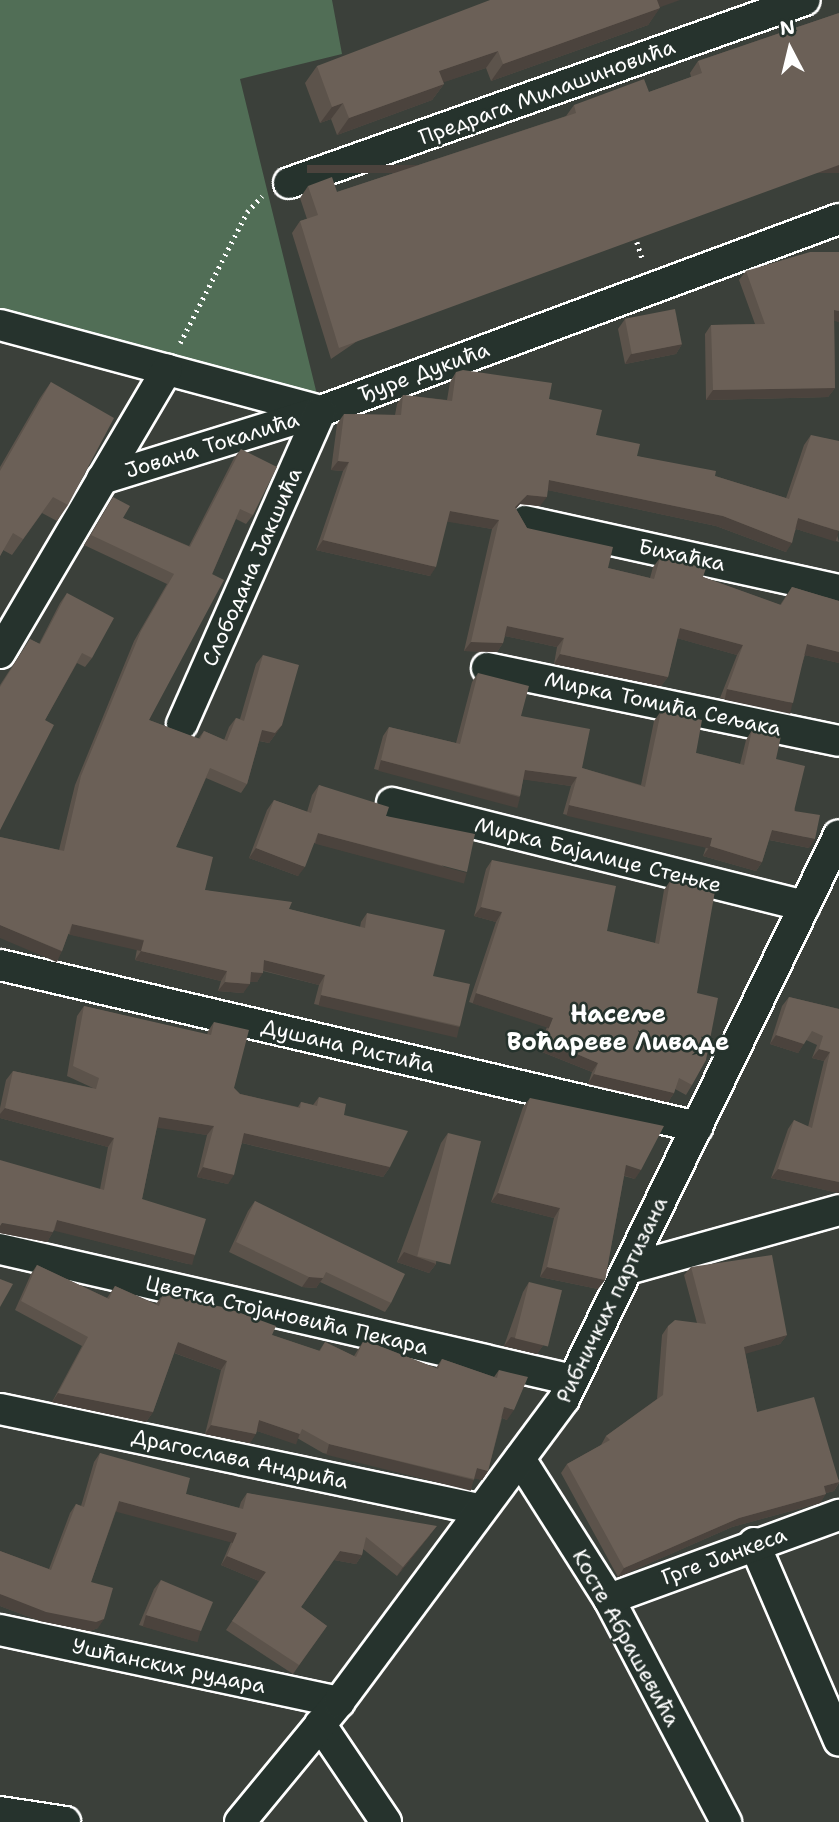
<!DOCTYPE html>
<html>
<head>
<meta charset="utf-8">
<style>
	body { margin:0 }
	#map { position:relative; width:839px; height:1822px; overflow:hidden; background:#3b403a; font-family:"Shantell Sans",sans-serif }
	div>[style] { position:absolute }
	.green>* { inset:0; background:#516e56 }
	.path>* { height:4.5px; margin-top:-2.25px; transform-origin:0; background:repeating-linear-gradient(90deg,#fff 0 2px,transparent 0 7px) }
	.roads { filter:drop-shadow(2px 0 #fff) drop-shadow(-2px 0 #fff) drop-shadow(0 2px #fff) drop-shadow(0 -2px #fff) }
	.street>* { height:30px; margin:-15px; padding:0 15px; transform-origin:15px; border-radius:15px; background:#26332d }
	.wall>* { inset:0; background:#5c534b }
	.shaded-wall>* { inset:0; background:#4b433d; transform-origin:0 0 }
	.building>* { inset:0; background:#6b6057; transform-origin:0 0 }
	span { translate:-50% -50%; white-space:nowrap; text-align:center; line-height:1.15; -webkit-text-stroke:5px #26332d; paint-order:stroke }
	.street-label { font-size:21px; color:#fff }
	.quarter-label { font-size:24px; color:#fff; font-weight:700 }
	.north { position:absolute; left:755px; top:14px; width:70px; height:70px; -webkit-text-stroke:5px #26332d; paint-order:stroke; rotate:353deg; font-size:19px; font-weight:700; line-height:28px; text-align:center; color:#fff }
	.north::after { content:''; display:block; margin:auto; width:24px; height:32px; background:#fff; clip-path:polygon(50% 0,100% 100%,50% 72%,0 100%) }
</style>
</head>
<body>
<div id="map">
	<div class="green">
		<i style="clip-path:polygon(0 0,332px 0,342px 54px,240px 79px,321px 411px,0 325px)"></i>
	</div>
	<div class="path">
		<i style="left:637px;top:242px;width:19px;rotate:72deg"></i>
		<i style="left:180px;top:343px;width:147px;rotate:-62.9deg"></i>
		<i style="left:247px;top:212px;width:22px;rotate:-47deg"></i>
	</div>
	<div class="roads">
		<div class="street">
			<i style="left:289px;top:183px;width:547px;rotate:-19.53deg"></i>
			<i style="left:0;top:325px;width:332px;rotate:15deg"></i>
			<i style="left:102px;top:479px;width:229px;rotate:-17.2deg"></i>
			<i style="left:321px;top:411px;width:552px;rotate:-20.34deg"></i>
			<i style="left:525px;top:521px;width:321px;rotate:12.4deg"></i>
			<i style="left:0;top:653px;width:329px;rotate:-59.5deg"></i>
			<i style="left:487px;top:668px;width:359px;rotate:11.7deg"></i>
			<i style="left:182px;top:724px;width:342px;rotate:-66.1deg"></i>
			<i style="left:392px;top:803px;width:425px;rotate:14deg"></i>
			<i style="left:0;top:965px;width:716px;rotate:13.08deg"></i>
			<i style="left:0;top:1249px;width:588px;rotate:12.88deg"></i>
			<i style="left:628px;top:1269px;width:219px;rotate:-15.6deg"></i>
			<i style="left:0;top:1409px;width:490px;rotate:11.8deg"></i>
			<i style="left:520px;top:1459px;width:166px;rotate:57.6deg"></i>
			<i style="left:609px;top:1599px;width:252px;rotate:62.3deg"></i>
			<i style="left:754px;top:1543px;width:215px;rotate:66.7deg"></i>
			<i style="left:609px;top:1599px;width:245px;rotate:-20.1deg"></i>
			<i style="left:0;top:1630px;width:347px;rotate:12deg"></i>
			<i style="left:320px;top:1724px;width:118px;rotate:56deg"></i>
			<i style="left:0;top:1812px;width:66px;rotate:8.7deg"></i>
			<i style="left:240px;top:1822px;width:156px;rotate:-50.5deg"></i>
			<i style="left:339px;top:1702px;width:377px;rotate:-53.4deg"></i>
			<i style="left:564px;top:1399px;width:627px;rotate:-64.01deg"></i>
		</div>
	</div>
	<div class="wall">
		<i style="clip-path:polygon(660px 7px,648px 25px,491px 81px,486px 68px,443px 82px,444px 84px,432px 100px,337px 135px,331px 119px,320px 123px,305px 83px,317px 66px)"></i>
		<i style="clip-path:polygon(839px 13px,331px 359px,292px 233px,300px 221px,307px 219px,300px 198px,308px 186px,337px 192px,566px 116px,574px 105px,649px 92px,691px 77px,690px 73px,698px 61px)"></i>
		<i style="clip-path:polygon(839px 252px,839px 322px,834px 320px,835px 388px,828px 397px,706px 400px,705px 334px,711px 325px,755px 324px,739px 280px,746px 271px)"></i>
		<i style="clip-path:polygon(625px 319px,682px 344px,676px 354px,625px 364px,618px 329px)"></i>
		<i style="clip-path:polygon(456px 372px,549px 399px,596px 435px,637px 456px,715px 476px,786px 498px,804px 445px,811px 435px,839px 542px,796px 529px,786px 552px,716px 526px,548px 490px,540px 506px,520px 504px,516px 509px,527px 528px,608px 568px,650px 578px,653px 567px,660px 558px,703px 577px,780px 605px,792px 587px,839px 601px,839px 663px,805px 655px,786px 712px,720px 698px,737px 655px,677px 638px,668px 677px,661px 686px,554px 664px,557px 647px,505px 636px,503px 643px,497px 652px,464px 651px,492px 529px,447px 521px,430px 576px,316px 550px,343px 471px,331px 470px,337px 424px,344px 414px,395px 415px,397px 404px,403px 395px,447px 400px,450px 382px)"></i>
		<i style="clip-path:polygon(51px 382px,68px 505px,57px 521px,42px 513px,12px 555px,3px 550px,0 556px,0 467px,40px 398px)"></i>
		<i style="clip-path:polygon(241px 449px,253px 515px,246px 524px,236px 519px,149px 720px,198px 739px,204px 731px,224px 740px,229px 727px,236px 718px,240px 719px,256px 664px,263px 655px,282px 725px,269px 743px,259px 741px,247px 784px,241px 793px,206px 778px,176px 847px,205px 890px,289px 909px,360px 927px,361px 922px,367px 913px,433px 976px,460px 1026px,454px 1035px,314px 1004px,319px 985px,263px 971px,257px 982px,250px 982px,243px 993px,218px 991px,221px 981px,135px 960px,137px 949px,68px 934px,62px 951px,56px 960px,0 937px,0 837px,59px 850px,75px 785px,134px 641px,167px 584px,84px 545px,113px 497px,123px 518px,189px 546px,234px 458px)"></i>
		<i style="clip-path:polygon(67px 593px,92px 658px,85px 667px,77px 663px,45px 720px,0 830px,0 685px,30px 639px,39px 644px,60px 603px)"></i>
		<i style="clip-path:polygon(478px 673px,521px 716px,582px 768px,641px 785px,654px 721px,661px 711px,696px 753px,740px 764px,746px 740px,752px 730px,776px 759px,809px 848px,769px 840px,762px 862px,756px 871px,703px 856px,706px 847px,563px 814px,571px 786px,523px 779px,520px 796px,514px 805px,374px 769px,383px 736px,389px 727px,456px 743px,472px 682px)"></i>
		<i style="clip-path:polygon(319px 785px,386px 816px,461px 882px,314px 843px,298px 876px,249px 858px,267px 810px,274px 800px,307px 812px,312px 795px)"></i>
		<i style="clip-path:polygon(492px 860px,607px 931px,655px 943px,664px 890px,670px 881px,697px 993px,692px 1085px,686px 1095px,675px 1089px,674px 1093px,668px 1102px,588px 1084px,592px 1072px,537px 1050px,547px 1027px,469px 1002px,496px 922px,474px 916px,486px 869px)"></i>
		<i style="clip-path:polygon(789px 997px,839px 1009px,839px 1193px,771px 1178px,788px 1129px,794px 1120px,808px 1127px,824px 1061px,812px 1058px,817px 1045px,806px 1040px,798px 1053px,770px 1044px,782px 1006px)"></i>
		<i style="clip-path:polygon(84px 1006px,207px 1035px,208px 1031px,214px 1022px,234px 1088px,240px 1094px,298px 1107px,301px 1102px,313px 1105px,319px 1097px,344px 1115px,390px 1167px,383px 1177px,242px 1143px,228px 1184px,197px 1177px,207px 1135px,157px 1127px,142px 1199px,195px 1255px,188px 1264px,54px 1230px,47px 1242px,0 1233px,100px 1189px,108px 1147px,0 1118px,0 1108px,6px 1080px,13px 1071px,93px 1088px,67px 1076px,77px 1016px)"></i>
		<i style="clip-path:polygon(530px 1098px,635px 1179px,624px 1176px,605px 1280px,598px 1289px,540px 1277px,554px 1218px,491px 1202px,523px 1107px)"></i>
		<i style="clip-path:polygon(448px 1133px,436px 1264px,429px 1273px,397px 1262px,441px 1143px)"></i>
		<i style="clip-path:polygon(255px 1201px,391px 1303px,385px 1312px,320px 1282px,316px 1288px,302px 1287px,229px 1252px,248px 1211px)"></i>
		<i style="clip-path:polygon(37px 1265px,107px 1298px,115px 1286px,156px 1304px,163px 1294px,272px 1335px,319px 1351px,325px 1342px,354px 1356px,364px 1340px,436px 1368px,442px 1359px,494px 1377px,499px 1370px,507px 1420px,502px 1418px,488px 1471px,482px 1480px,475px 1478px,468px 1489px,323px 1453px,297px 1438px,294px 1443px,257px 1431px,250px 1443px,205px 1434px,221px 1370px,174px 1353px,153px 1412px,146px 1422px,52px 1402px,82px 1346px,15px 1310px,31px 1274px)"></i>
		<i style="clip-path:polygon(691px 1267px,787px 1335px,780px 1344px,745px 1353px,757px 1412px,839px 1480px,839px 1483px,834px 1491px,826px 1493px,820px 1503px,732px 1527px,618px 1577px,561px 1473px,567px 1464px,601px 1445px,606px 1436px,657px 1399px,662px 1335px,668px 1326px,697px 1323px,684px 1275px)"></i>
		<i style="clip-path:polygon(529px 1282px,544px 1344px,537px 1354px,504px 1346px,523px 1292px)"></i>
		<i style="clip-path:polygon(100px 1453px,186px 1494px,239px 1508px,241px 1502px,247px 1493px,430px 1535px,397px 1576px,363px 1549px,362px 1555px,356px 1564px,334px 1560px,301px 1607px,327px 1626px,293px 1674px,226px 1630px,259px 1581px,221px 1565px,231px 1542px,116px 1511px,91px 1582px,98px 1628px,90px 1631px,40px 1621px,0 1606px,0 1551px,49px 1569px,70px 1513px,76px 1504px,81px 1506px,94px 1462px)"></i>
		<i style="clip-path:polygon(161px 1580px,194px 1641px,139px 1625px,154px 1589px)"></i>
	</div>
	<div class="shaded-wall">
		<i style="clip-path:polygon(653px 0,680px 0,644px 13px)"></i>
		<i style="clip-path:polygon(660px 8px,648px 25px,491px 81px,503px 64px)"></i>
		<i style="clip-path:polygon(498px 51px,486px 68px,427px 88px,439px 71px)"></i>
		<i style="clip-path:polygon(444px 84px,432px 100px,337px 135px,349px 118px)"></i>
		<i style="clip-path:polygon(343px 103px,331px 119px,320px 123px,332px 107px)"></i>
		<i style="left:839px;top:165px;width:8px;height:532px;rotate:90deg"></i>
		<i style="clip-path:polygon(834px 310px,839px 311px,839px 322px,827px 319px)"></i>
		<i style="clip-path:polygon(682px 344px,676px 354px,625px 364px,631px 354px)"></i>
		<i style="clip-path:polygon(835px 388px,828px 397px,706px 400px,713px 390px)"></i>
		<i style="clip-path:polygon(338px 461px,349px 462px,343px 471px,331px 470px)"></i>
		<i style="clip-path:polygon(549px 480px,723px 516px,792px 543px,786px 552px,716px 526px,543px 489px)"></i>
		<i style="clip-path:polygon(527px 495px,547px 497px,540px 506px,520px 504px,508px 517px,515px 507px)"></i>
		<i style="clip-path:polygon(450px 511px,499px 520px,492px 529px,443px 521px)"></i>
		<i style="left:798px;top:518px;width:43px;height:11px;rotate:18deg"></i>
		<i style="clip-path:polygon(323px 540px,436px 567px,430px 576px,316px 550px)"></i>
		<i style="clip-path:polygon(507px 626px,564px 638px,557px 647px,500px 635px)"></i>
		<i style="clip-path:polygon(680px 628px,743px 645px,737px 655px,673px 637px)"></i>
		<i style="clip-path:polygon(471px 642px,503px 643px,497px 652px,464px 651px)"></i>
		<i style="clip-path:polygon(807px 644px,839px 652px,839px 663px,800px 654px)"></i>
		<i style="clip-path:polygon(560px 654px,668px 677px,661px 686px,554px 664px)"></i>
		<i style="left:727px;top:689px;width:67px;height:11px;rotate:12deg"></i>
		<i style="clip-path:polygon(282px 725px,269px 743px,256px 740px,262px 730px)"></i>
		<i style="left:381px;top:760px;width:144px;height:11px;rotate:15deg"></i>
		<i style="clip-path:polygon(525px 770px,577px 777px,571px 786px,519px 779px)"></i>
		<i style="left:569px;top:805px;width:147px;height:11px;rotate:13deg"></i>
		<i style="clip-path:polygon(772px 830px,815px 839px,809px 848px,765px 839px)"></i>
		<i style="left:318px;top:833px;width:154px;height:11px;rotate:15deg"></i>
		<i style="clip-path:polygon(710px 846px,762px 862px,756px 871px,703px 856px)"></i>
		<i style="clip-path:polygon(256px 848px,305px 867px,298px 876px,249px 858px)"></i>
		<i style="clip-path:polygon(481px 907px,502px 912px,496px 922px,474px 916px)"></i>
		<i style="left:72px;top:924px;width:74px;height:11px;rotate:13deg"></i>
		<i style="left:0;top:925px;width:67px;height:12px;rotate:23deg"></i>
		<i style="clip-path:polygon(141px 951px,227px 971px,221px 981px,135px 960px)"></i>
		<i style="clip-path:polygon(264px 960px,325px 975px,319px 985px,258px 969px)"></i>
		<i style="clip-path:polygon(251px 972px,263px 973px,257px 982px,245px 982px)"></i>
		<i style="clip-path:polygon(225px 982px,250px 984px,243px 993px,218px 991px)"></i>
		<i style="left:476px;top:993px;width:81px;height:11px;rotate:18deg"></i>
		<i style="left:321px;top:995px;width:142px;height:11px;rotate:13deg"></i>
		<i style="clip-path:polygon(776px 1035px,804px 1044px,798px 1053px,770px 1044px)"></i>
		<i style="clip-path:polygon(544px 1040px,598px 1063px,592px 1072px,537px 1050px)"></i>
		<i style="clip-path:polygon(819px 1049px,830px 1052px,824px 1061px,812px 1058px)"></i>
		<i style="clip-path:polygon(594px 1074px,674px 1093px,668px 1102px,588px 1084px)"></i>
		<i style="clip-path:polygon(5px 1108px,114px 1138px,108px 1147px,0 1118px,0 1114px)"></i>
		<i style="clip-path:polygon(159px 1117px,214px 1126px,207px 1135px,152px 1127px)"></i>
		<i style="clip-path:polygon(244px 1133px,390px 1167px,383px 1177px,238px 1142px)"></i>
		<i style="clip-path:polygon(626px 1165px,641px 1170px,635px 1179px,620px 1174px)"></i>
		<i style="clip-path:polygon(203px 1167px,234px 1175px,228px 1184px,197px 1177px)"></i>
		<i style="clip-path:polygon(778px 1169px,839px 1182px,839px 1193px,771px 1178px)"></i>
		<i style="clip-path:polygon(498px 1193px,560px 1208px,554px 1218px,491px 1202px)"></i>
		<i style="left:57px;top:1220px;width:142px;height:11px;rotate:14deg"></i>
		<i style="clip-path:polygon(2px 1223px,53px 1232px,47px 1242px,0 1233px,0 1226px)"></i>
		<i style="clip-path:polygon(404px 1252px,436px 1264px,429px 1273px,397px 1262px)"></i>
		<i style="clip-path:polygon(547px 1267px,605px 1280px,598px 1289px,540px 1277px)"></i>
		<i style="clip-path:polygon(309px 1277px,323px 1278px,316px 1288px,302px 1287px)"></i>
		<i style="clip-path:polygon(787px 1335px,780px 1344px,738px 1356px,744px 1347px)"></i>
		<i style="clip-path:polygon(511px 1337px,544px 1344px,537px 1354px,504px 1346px)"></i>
		<i style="clip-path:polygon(178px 1342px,227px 1361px,221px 1370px,172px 1352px)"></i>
		<i style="clip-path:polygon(58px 1393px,153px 1412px,146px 1422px,52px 1402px)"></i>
		<i style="clip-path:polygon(504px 1407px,514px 1410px,507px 1420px,498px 1416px)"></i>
		<i style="left:259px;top:1420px;width:43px;height:11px;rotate:19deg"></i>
		<i style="clip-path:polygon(211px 1425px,256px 1434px,250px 1443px,205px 1434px)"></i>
		<i style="left:329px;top:1444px;width:149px;height:11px;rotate:14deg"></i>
		<i style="clip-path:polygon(477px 1468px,488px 1471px,482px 1480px,471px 1478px)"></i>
		<i style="clip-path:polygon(839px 1482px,834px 1491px,818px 1495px,824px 1486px)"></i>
		<i style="clip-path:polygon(826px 1494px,820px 1503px,732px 1527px,618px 1577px,624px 1568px,739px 1518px)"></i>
		<i style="left:119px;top:1501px;width:122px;height:11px;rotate:15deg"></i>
		<i style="clip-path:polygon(437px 1526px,430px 1535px,397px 1576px,403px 1567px)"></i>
		<i style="clip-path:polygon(340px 1551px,362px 1555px,356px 1564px,334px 1560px)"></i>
		<i style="clip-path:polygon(227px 1556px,266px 1572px,259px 1581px,221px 1565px)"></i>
		<i style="clip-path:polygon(0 1594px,104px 1619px,98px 1628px,90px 1631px,40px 1621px,0 1606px)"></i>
		<i style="left:146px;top:1615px;width:57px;height:12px;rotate:16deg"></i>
	</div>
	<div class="building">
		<i style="clip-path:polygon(490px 0,657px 0,660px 8px,503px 64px,498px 51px,439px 71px,444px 84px,349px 118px,343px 103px,332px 107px,317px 66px)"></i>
		<i style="clip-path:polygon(839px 13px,839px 165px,339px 348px,300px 221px,318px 215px,308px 186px,332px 177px,337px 192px,576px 113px,574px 105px,644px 79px,649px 92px,702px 73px,698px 61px)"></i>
		<i style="clip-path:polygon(810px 252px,839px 252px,839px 311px,834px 310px,835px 388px,713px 390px,711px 325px,765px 324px,746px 271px)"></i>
		<i style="left:675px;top:309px;width:36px;height:51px;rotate:79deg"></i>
		<i style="clip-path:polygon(463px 370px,552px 383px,549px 399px,602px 410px,596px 435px,640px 444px,637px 456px,716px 471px,715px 476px,789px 499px,811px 435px,839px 441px,839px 531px,798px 518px,792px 543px,723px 516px,549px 480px,547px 497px,527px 495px,515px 507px,527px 528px,613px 547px,608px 568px,654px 579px,660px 558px,706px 568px,703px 577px,781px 605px,792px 587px,839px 601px,839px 652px,807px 644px,793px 703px,727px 689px,743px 645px,680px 628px,668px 677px,560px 654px,564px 638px,507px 626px,503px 643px,471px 642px,499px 520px,450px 511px,436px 567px,323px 540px,349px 462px,338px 461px,344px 414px,401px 415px,403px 395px,452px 401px,456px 372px)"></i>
		<i style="clip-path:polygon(51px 382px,114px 418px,68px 505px,53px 497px,23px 539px,13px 533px,0 556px,0 471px)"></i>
		<i style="clip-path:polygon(241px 449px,277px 467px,253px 515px,240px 509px,212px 574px,224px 580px,149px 720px,200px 739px,204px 731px,227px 741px,236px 718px,244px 721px,263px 655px,299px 665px,282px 725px,275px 733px,262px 730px,247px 784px,210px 768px,176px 847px,213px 857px,205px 890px,292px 902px,289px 909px,365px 928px,367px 913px,445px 930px,433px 976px,470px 984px,460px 1026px,321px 995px,325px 975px,264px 960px,263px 973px,251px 972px,250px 984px,225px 982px,227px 971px,141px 951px,144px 940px,72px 924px,62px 951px,0 925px,0 837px,64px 851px,81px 776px,141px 631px,174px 574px,91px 535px,113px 497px,130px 506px,123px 518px,190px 547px)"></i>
		<i style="clip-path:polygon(67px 593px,114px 618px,92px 658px,82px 653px,45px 720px,54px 725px,0 830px,0 687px,30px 639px,40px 644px)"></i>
		<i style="clip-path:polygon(478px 673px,529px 686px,521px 716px,590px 729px,582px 768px,645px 787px,661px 711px,702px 720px,696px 753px,744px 765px,752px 730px,781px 736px,776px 759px,805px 766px,794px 811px,820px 815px,815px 839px,772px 830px,762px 862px,710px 846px,712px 838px,569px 805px,577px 777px,525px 770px,520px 796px,381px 760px,389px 727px,460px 744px)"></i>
		<i style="clip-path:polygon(319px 785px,389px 807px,386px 816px,475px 834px,467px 872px,318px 833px,305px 867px,256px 848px,274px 800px,311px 813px)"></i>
		<i style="clip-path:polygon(492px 860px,616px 886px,607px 931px,659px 944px,670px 881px,715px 891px,697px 993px,718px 998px,706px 1060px,692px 1085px,679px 1078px,674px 1093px,594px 1074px,598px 1063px,544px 1040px,553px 1018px,476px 993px,502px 912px,481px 907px)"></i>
		<i style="clip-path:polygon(789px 997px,839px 1009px,839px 1182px,778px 1169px,794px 1120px,812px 1128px,830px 1052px,819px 1049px,823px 1036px,812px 1031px,804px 1044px,776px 1035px)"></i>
		<i style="clip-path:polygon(84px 1006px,211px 1035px,214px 1022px,249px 1030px,234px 1088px,240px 1094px,300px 1108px,301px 1102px,317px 1106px,319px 1097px,346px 1104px,344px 1115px,408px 1131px,390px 1167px,244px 1133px,234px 1175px,203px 1167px,214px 1126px,159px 1117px,142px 1199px,206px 1219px,195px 1255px,57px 1220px,53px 1232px,2px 1223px,0 1226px,0 1160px,104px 1190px,114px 1138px,5px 1108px,13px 1071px,96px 1089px,99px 1078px,73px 1066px)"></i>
		<i style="clip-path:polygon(530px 1098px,664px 1126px,641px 1170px,626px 1165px,605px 1280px,547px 1267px,560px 1208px,498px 1193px)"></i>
		<i style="left:448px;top:1133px;width:34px;height:127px;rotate:14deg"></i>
		<i style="clip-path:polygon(255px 1201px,405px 1274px,391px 1303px,326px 1272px,323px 1278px,309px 1277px,236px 1242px)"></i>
		<i style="clip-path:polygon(772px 1255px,787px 1335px,744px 1347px,757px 1412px,814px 1397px,839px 1482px,824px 1486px,826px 1494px,739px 1518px,624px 1568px,567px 1464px,610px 1440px,606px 1436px,663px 1395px,668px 1326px,675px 1320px,706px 1324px,691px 1267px)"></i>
		<i style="clip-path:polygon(37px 1265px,109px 1299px,115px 1286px,159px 1306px,163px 1294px,227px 1308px,276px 1326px,272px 1335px,320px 1351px,325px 1342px,356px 1357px,364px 1340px,438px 1369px,442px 1359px,497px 1378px,499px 1370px,528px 1377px,514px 1410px,504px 1407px,488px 1471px,477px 1468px,474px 1479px,329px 1444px,302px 1429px,300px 1434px,259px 1420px,256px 1434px,211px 1425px,227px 1361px,178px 1342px,153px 1412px,58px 1393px,88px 1337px,21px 1301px)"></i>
		<i style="clip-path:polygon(0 1279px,13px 1284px,0 1307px)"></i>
		<i style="left:529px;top:1282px;width:34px;height:58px;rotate:14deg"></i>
		<i style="clip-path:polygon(100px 1453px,190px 1478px,186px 1494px,243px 1509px,247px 1493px,437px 1526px,403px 1567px,366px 1537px,362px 1555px,340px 1551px,301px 1607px,327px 1626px,299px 1665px,232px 1621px,266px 1572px,227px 1556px,237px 1533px,119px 1501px,91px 1582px,113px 1588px,104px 1619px,96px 1622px,46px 1612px,0 1594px,0 1551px,51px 1570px,76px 1504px,84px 1507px)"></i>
		<i style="clip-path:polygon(161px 1580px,213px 1602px,201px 1631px,146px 1615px)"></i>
	</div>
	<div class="street-label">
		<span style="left:547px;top:92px;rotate:-20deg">Предрага Милашиновића</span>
		<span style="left:424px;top:372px;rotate:-20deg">Ђуре Дукића</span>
		<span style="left:212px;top:445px;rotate:-17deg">Јована Токалића</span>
		<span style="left:682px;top:555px;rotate:12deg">Бихаћка</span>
		<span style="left:252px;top:567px;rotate:-66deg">Слободана Јакшића</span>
		<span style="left:663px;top:704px;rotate:12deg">Мирка Томића Сељака</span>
		<span style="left:598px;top:855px;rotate:14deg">Мирка Бајалице Стењке</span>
		<span style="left:348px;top:1046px;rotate:13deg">Душана Ристића</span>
		<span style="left:612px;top:1300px;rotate:-64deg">Рибничких партизана</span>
		<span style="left:287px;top:1315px;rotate:13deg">Цветка Стојановића Пекара</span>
		<span style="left:240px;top:1459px;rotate:12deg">Драгослава Андрића</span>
		<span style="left:724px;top:1556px;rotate:-20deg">Грге Јанкеса</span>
		<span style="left:626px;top:1638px;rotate:61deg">Косте Абрашевића</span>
		<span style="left:169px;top:1666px;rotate:12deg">Ушћанских рудара</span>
	</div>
	<div class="quarter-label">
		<span style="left:618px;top:1029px">Насеље<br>Воћареве Ливаде</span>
	</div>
	<div class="north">N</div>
</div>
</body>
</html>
